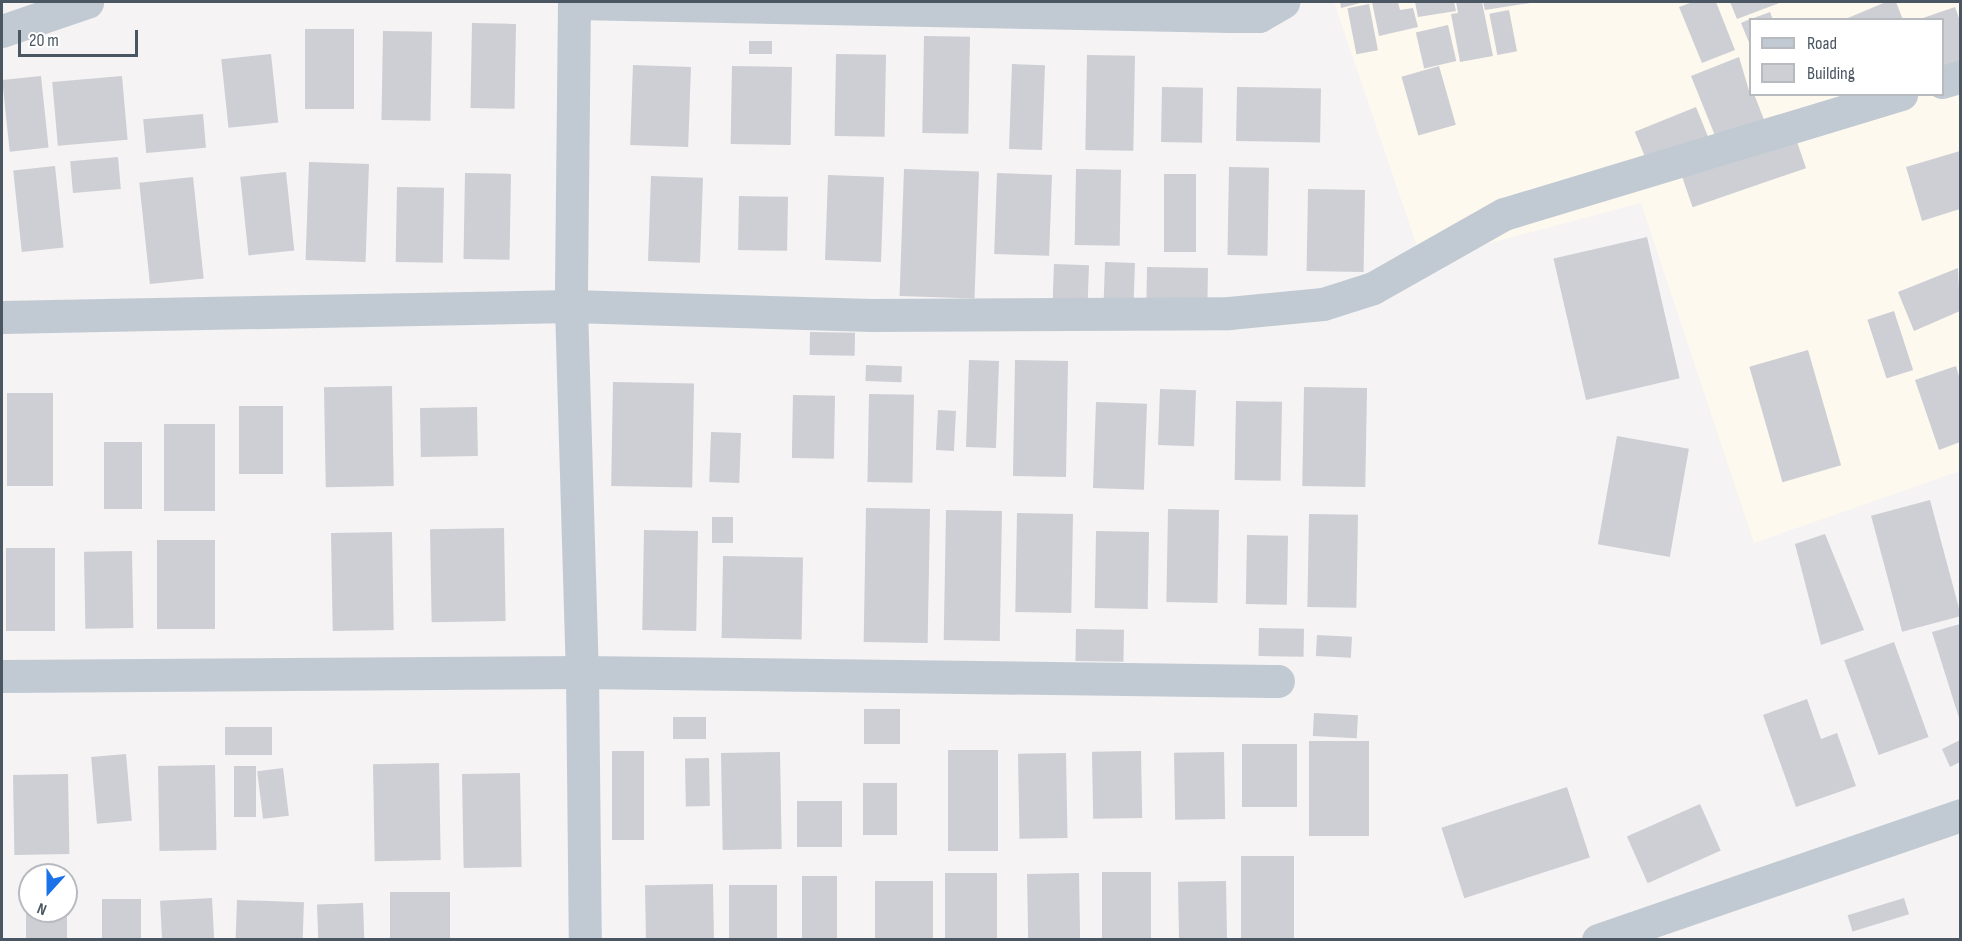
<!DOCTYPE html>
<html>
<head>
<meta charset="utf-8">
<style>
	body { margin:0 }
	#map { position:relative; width:1962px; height:941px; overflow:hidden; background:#f5f3f3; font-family:"Sofia Sans Condensed",sans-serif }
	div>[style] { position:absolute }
	.commercial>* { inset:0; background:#fdf9ef }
	.building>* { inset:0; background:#cdcfd5; transform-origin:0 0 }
	.minor>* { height:33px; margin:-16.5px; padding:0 16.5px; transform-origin:16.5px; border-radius:16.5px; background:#c1cad2 }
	span { translate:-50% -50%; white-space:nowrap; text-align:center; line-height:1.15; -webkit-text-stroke:4.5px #fff; paint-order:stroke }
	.frame { position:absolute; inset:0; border:3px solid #4a5661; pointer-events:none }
	.legend { position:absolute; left:1749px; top:18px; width:195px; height:78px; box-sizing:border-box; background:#fff; border:2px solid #b7bbc0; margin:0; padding:8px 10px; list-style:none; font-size:18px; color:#4a5661 }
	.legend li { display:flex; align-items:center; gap:12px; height:30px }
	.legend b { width:30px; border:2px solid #b7bbc0 }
	.north { position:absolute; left:18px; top:863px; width:60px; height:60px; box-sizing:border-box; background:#fff; border:2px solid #b7bbc0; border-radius:50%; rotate:201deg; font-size:16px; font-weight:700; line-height:24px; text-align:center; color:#4a5661 }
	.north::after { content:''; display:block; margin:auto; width:21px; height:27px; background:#1a73e8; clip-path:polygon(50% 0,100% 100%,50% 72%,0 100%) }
	.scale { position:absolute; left:18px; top:30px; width:120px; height:27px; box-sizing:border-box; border:3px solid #4a5661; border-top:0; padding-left:8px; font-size:18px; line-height:21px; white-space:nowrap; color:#4a5661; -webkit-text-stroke:4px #fff; paint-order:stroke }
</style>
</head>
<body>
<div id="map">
	<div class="commercial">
		<i style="clip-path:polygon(evenodd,1334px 2px,1960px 2px,1960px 471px,1754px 543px,1641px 203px,1422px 261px,1334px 2px,1750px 20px,1942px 20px,1942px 94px,1750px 94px,1750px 20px)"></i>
	</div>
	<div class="building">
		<i style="clip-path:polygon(1340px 2px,1364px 2px,1341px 8px)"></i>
		<i style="clip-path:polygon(1372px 2px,1398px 2px,1400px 10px,1413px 8px,1418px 27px,1379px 36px)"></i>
		<i style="clip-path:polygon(1415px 2px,1454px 2px,1456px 11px,1418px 17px)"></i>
		<i style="clip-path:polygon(1456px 2px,1482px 2px,1493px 56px,1460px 62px,1451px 14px,1458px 13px)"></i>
		<i style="clip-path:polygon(1483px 2px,1530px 2px,1530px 3px,1485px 10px)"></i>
		<i style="clip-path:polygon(1693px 2px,1716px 2px,1735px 50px,1702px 63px,1679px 7px)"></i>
		<i style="clip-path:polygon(1730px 2px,1782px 2px,1737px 19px)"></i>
		<i style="clip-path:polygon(1886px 2px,1896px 2px,1903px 20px,1843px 20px)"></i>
		<i style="left:1369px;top:4px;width:47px;height:22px;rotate:79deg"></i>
		<i style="clip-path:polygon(1955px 7px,1960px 21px,1960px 70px,1942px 76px,1942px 20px,1920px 19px)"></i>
		<i style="left:1509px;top:10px;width:42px;height:20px;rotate:79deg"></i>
		<i style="clip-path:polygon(1770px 12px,1773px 20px,1751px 20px,1751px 19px)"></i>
		<i style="clip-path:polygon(1750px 19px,1750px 45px,1741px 23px)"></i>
		<i style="left:472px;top:23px;width:44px;height:85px;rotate:1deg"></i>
		<i style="left:1448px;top:25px;width:37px;height:33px;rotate:77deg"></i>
		<i style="left:305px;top:29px;width:49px;height:80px"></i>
		<i style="left:383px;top:31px;width:49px;height:89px;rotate:1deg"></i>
		<i style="left:924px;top:36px;width:46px;height:97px;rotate:1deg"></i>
		<i style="left:749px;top:41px;width:23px;height:13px"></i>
		<i style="left:271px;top:54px;width:69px;height:50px;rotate:84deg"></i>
		<i style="left:836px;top:54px;width:50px;height:82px;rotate:1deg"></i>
		<i style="left:1087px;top:55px;width:48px;height:95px;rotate:1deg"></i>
		<i style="clip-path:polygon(1739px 57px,1750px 94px,1754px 94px,1768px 130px,1720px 148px,1691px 76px)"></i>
		<i style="left:1012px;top:64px;width:33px;height:85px;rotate:2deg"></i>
		<i style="left:633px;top:65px;width:58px;height:80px;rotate:2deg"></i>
		<i style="left:732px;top:66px;width:60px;height:78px;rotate:1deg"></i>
		<i style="left:1439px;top:66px;width:61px;height:39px;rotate:74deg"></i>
		<i style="left:41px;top:76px;width:72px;height:39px;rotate:84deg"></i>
		<i style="left:122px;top:76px;width:64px;height:70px;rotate:85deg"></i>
		<i style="left:1162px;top:87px;width:41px;height:55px;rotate:1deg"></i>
		<i style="left:1237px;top:87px;width:84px;height:54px;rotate:1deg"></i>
		<i style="left:1696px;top:107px;width:40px;height:66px;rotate:68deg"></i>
		<i style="left:203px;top:114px;width:34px;height:60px;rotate:85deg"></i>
		<i style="left:1795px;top:136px;width:34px;height:120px;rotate:71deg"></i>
		<i style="clip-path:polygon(1960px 151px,1960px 209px,1922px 221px,1906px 167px)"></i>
		<i style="left:118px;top:157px;width:32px;height:48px;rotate:85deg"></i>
		<i style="left:309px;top:162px;width:60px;height:98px;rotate:2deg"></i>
		<i style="left:55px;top:166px;width:82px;height:42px;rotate:84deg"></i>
		<i style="left:1229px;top:167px;width:40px;height:88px;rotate:1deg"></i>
		<i style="left:904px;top:169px;width:75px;height:127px;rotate:2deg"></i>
		<i style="left:1076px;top:169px;width:45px;height:76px;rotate:1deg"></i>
		<i style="left:286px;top:172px;width:79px;height:46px;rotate:84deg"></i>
		<i style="left:465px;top:173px;width:46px;height:86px;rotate:1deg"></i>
		<i style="left:997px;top:173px;width:55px;height:81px;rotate:2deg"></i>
		<i style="left:1164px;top:174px;width:32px;height:78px"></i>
		<i style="left:828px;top:175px;width:56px;height:85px;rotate:2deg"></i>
		<i style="left:651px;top:176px;width:52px;height:85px;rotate:2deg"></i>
		<i style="left:193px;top:177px;width:102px;height:54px;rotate:84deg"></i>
		<i style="left:397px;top:187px;width:47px;height:75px;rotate:1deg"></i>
		<i style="left:1308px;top:189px;width:57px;height:82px;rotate:1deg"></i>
		<i style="left:739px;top:196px;width:49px;height:54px;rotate:1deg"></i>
		<i style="left:1647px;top:237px;width:145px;height:96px;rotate:77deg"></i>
		<i style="left:1105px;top:262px;width:30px;height:42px;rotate:2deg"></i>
		<i style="left:1054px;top:264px;width:35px;height:35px;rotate:2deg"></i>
		<i style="left:1147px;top:267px;width:61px;height:37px;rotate:1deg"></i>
		<i style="clip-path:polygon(1958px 268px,1960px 311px,1914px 331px,1898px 292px)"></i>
		<i style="left:1894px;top:311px;width:62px;height:28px;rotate:72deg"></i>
		<i style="left:810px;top:332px;width:45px;height:23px;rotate:1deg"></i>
		<i style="left:1808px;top:350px;width:120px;height:61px;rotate:74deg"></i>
		<i style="left:969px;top:360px;width:30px;height:87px;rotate:2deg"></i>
		<i style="left:1015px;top:360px;width:53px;height:116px;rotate:1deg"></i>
		<i style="left:866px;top:365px;width:36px;height:16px;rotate:2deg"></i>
		<i style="clip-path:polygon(1956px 366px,1960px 380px,1960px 442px,1939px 450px,1915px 380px)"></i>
		<i style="left:613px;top:382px;width:81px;height:104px;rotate:1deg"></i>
		<i style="left:392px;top:386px;width:100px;height:68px;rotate:89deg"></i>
		<i style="left:1304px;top:387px;width:63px;height:99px;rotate:1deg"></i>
		<i style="left:1160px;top:389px;width:36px;height:56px;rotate:2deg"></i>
		<i style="left:7px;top:393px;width:46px;height:93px"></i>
		<i style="left:869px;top:394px;width:45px;height:88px;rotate:1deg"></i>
		<i style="left:793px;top:395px;width:42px;height:63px;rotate:1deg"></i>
		<i style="left:1236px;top:401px;width:46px;height:79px;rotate:1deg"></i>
		<i style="left:1096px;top:402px;width:51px;height:86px;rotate:2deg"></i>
		<i style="left:239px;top:406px;width:44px;height:68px"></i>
		<i style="left:477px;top:407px;width:49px;height:57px;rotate:89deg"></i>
		<i style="left:938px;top:410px;width:18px;height:40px;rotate:3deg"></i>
		<i style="left:164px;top:424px;width:51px;height:87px"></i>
		<i style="left:711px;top:432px;width:30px;height:50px;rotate:2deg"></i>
		<i style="left:1617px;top:436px;width:73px;height:110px;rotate:10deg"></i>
		<i style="left:104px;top:442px;width:38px;height:67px"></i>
		<i style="left:1930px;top:500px;width:120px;height:61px;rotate:75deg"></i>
		<i style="left:866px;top:508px;width:64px;height:134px;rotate:1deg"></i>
		<i style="left:1168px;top:509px;width:51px;height:93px;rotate:1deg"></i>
		<i style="left:946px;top:510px;width:56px;height:130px;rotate:1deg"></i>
		<i style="left:1017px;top:513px;width:56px;height:99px;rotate:1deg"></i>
		<i style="left:1309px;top:514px;width:49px;height:93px;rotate:1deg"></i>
		<i style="left:712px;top:517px;width:21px;height:26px"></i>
		<i style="left:504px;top:528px;width:93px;height:74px;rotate:89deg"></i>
		<i style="left:644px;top:530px;width:54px;height:100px;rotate:1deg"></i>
		<i style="left:1096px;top:531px;width:53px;height:77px;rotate:1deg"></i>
		<i style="left:392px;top:532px;width:98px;height:61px;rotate:89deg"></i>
		<i style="clip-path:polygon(1825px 534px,1864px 630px,1821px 645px,1795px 544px)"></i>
		<i style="left:1247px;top:535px;width:41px;height:69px;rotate:1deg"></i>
		<i style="left:157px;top:540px;width:58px;height:89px"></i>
		<i style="left:6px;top:548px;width:49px;height:83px"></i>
		<i style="left:132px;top:551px;width:77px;height:48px;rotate:89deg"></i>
		<i style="left:723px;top:556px;width:80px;height:82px;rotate:1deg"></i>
		<i style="clip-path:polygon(1960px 624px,1960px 721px,1932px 632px)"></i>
		<i style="left:1259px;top:628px;width:45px;height:28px;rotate:1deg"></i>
		<i style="left:1076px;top:629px;width:48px;height:32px;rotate:1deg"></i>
		<i style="left:1317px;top:635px;width:35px;height:21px;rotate:3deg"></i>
		<i style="left:1894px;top:642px;width:101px;height:53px;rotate:70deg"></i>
		<i style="clip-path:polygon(1807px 699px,1821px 739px,1837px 733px,1856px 786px,1796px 807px,1763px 715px)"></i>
		<i style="left:864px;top:709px;width:36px;height:35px"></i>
		<i style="left:1314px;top:713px;width:44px;height:23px;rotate:3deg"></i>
		<i style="left:706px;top:717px;width:22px;height:33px;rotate:90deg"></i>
		<i style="left:225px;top:727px;width:47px;height:28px"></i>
		<i style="clip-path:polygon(1960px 740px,1960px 762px,1950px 767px,1942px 749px)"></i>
		<i style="left:1309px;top:741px;width:60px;height:95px"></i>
		<i style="left:1242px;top:744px;width:55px;height:63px"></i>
		<i style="left:948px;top:750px;width:50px;height:101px"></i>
		<i style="left:612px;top:751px;width:32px;height:89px"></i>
		<i style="left:1141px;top:751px;width:67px;height:49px;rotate:89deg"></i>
		<i style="left:780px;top:752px;width:97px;height:59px;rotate:89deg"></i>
		<i style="left:1224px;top:752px;width:67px;height:50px;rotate:89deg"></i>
		<i style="left:1066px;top:753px;width:85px;height:48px;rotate:89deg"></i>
		<i style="left:126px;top:754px;width:67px;height:35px;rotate:85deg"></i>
		<i style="left:709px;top:758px;width:48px;height:24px;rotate:89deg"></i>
		<i style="left:439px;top:763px;width:97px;height:66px;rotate:89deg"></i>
		<i style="left:215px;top:765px;width:85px;height:57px;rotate:89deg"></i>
		<i style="left:234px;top:766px;width:22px;height:51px"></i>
		<i style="left:283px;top:768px;width:48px;height:26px;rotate:83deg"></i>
		<i style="left:520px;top:773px;width:94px;height:58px;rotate:89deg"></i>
		<i style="left:68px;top:774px;width:80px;height:55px;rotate:89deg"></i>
		<i style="left:863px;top:783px;width:34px;height:52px"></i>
		<i style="left:1567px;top:787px;width:74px;height:132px;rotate:72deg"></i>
		<i style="left:797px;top:801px;width:45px;height:46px"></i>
		<i style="left:1700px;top:804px;width:51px;height:80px;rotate:66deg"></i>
		<i style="left:1241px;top:856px;width:53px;height:84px"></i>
		<i style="left:1102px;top:872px;width:49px;height:68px"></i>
		<i style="left:945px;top:873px;width:52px;height:67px"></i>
		<i style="left:1079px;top:873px;width:67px;height:52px;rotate:89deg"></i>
		<i style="left:802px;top:876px;width:35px;height:62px"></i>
		<i style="left:875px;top:881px;width:58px;height:59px"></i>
		<i style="left:1226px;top:881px;width:59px;height:48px;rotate:89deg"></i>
		<i style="left:713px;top:884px;width:56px;height:68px;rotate:89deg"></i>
		<i style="left:729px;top:885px;width:48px;height:55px"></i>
		<i style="left:390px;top:892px;width:60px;height:48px"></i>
		<i style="left:212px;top:898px;width:42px;height:52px;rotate:87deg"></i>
		<i style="left:1904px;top:898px;width:17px;height:59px;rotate:73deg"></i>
		<i style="left:102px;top:899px;width:39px;height:41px"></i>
		<i style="left:237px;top:900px;width:67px;height:40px;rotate:2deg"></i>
		<i style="left:363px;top:903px;width:37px;height:46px;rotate:88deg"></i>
		<i style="clip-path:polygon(26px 905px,30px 905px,30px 911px,67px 911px,67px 940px,26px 940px)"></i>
	</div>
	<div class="minor">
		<i style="left:574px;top:2px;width:304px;rotate:90.6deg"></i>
		<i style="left:571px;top:306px;width:366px;rotate:88.3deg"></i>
		<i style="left:582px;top:672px;width:268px;rotate:89.4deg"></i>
		<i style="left:574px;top:3px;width:657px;rotate:1.13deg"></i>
		<i style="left:1231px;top:16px;width:28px"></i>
		<i style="left:1259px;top:16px;width:28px;rotate:-30deg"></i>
		<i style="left:2px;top:31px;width:90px;rotate:-18.8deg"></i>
		<i style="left:1942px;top:82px;width:19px;rotate:-16deg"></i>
		<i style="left:2px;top:317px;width:569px;rotate:-1.11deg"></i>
		<i style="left:571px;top:306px;width:301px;rotate:1.7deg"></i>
		<i style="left:872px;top:315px;width:357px;rotate:-0.3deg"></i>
		<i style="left:1229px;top:313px;width:94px;rotate:-5.5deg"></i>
		<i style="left:1323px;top:304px;width:52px;rotate:-17.7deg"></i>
		<i style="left:1373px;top:288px;width:150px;rotate:-29.5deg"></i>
		<i style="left:1504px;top:214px;width:415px;rotate:-16.8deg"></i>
		<i style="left:2px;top:676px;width:580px;rotate:-0.4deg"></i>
		<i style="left:582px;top:672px;width:696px;rotate:0.74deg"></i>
		<i style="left:1598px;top:940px;width:383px;rotate:-19deg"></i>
	</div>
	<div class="frame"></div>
	<ul class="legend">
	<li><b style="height:8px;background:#c1cad2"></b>Road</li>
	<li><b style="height:16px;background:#cdcfd5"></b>Building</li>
	</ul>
	<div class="north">N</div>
	<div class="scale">20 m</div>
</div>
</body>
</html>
